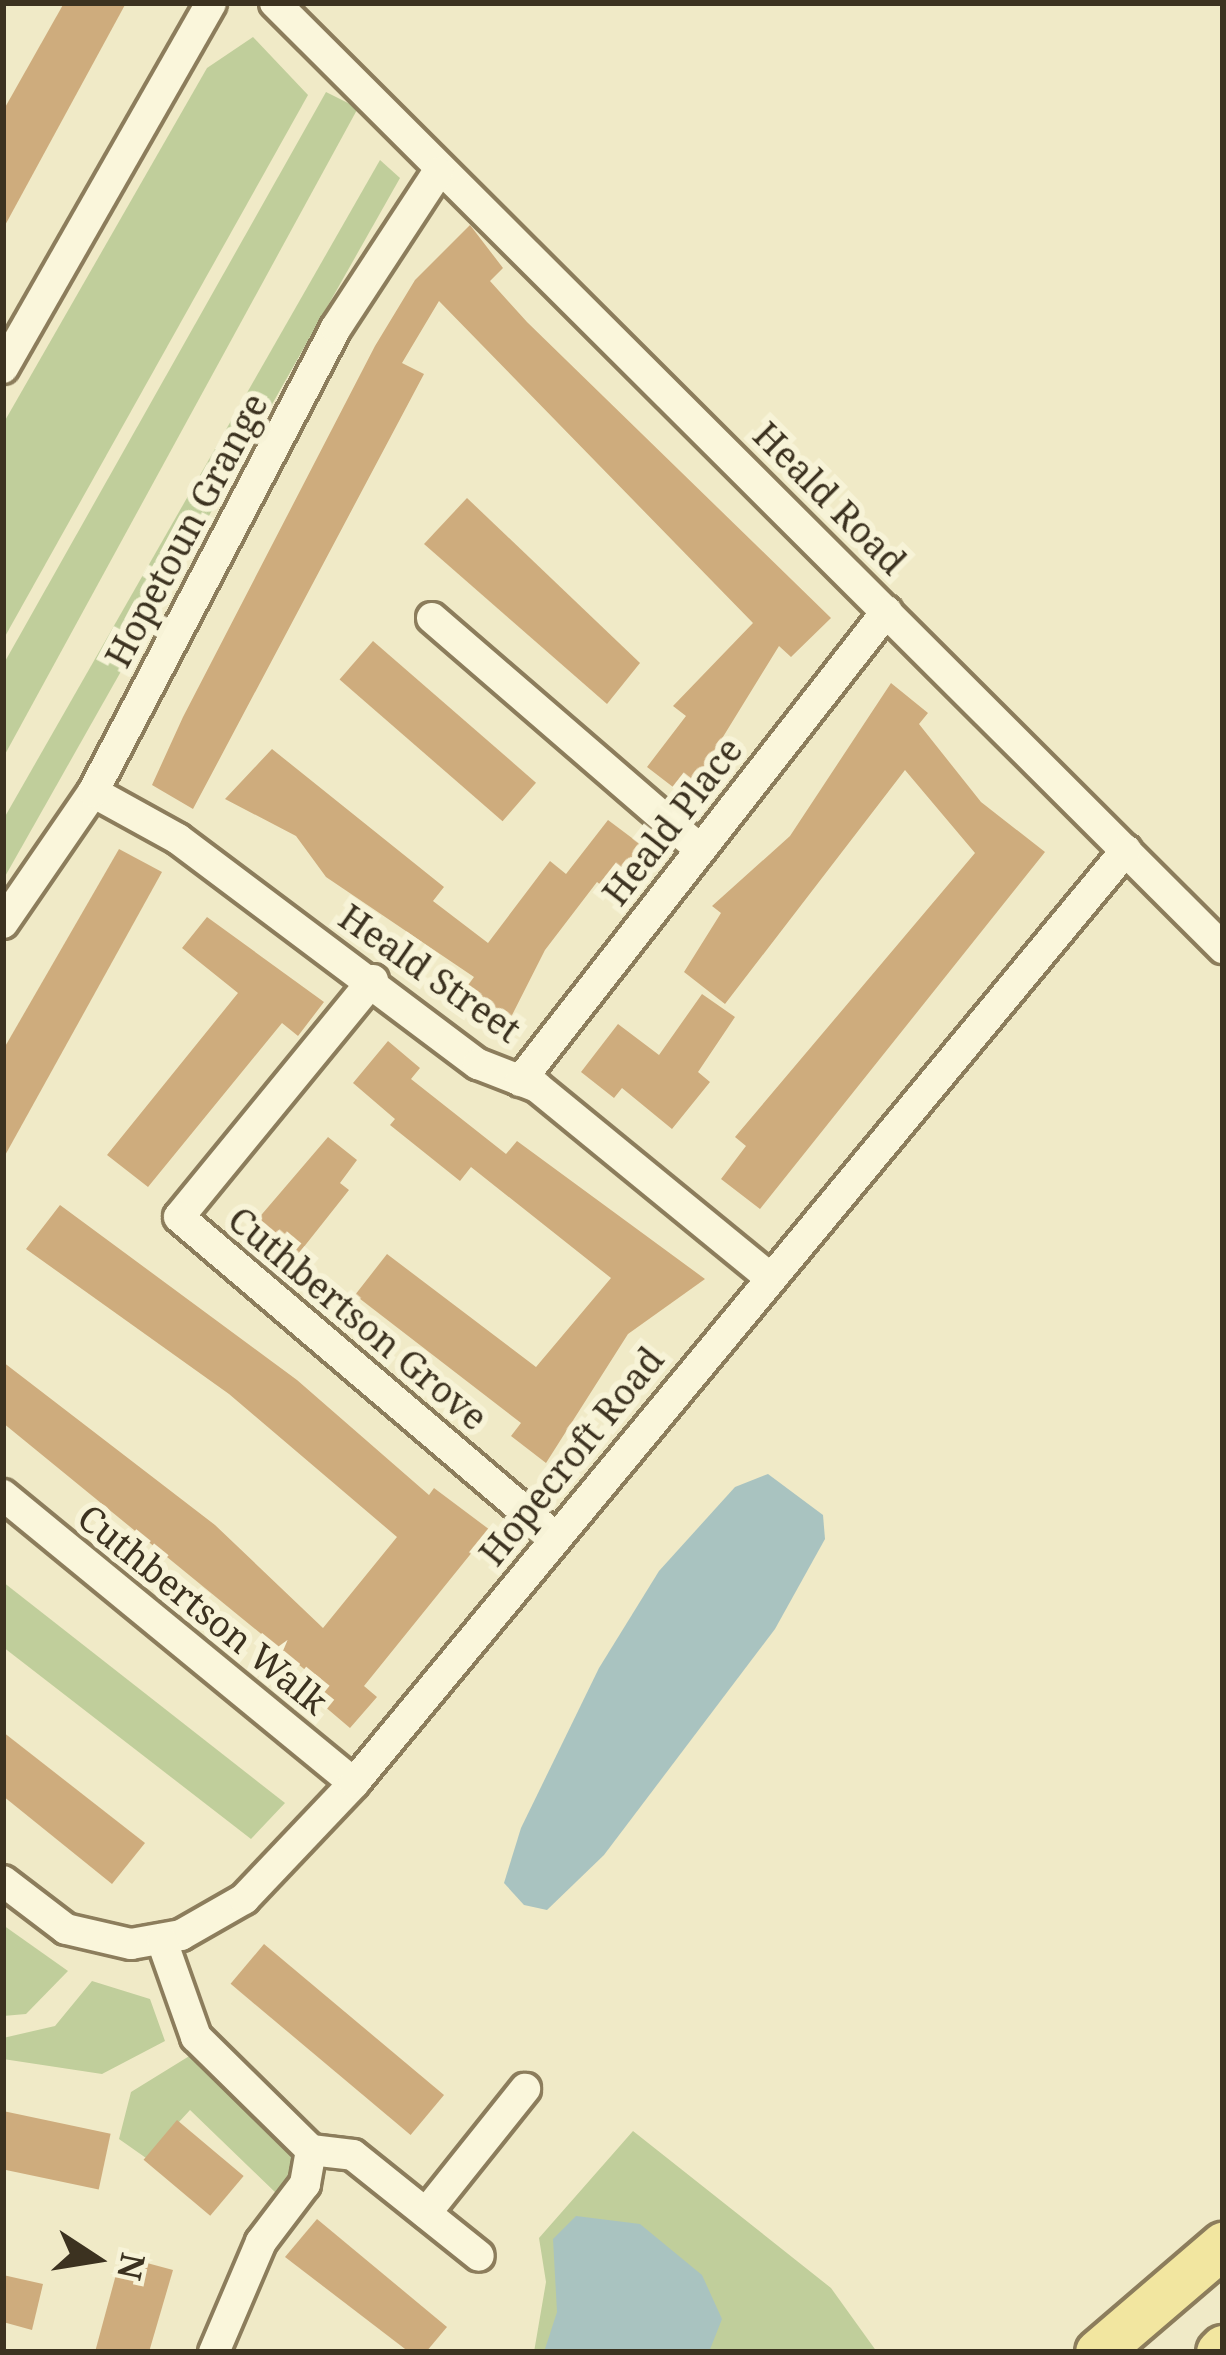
<!DOCTYPE html>
<html>
<head>
<meta charset="utf-8">
<style>
	body { margin:0 }
	#map { position:relative; width:1226px; height:2355px; overflow:hidden; background:#f0eac7; font-family:"Noto Serif",serif }
	div>[style] { position:absolute }
	.green>* { inset:0; background:#c0ce9b }
	.water>* { inset:0; background:#a9c3c0 }
	.building>* { inset:0; background:#ceac7d; transform-origin:0 0 }
	.roads { filter:drop-shadow(3px 0 #8c7d5c) drop-shadow(-3px 0 #8c7d5c) drop-shadow(0 3px #8c7d5c) drop-shadow(0 -3px #8c7d5c) }
	.street>* { height:30px; margin:-15px; padding:0 15px; transform-origin:15px; border-radius:15px; background:#faf6db }
	.primary>* { height:45px; margin:-22.5px; padding:0 22.5px; transform-origin:22.5px; border-radius:22.5px; background:#f2e6a0 }
	span { translate:-50% -50%; white-space:nowrap; text-align:center; line-height:1.15; -webkit-text-stroke:12px #f7f3d7; paint-order:stroke }
	.street-label { font-size:36px; color:#3c3220 }
	.frame { position:absolute; inset:0; border:6px solid #3c3220; pointer-events:none }
	.north { position:absolute; left:36px; top:2199px; width:120px; height:120px; -webkit-text-stroke:9px #f7f3d7; paint-order:stroke; rotate:102deg; font-size:33px; font-weight:700; line-height:48px; text-align:center; color:#3c3220 }
	.north::after { content:''; display:block; margin:auto; width:42px; height:54px; background:#3c3220; clip-path:polygon(50% 0,100% 100%,50% 72%,0 100%) }
</style>
</head>
<body>
<div id="map">
	<div class="green">
		<i style="clip-path:polygon(253px 37px,308px 95px,3px 640px,3px 424px,207px 68px)"></i>
		<i style="clip-path:polygon(326px 92px,358px 108px,3px 758px,3px 665px)"></i>
		<i style="clip-path:polygon(380px 160px,400px 178px,3px 880px,3px 820px)"></i>
		<i style="clip-path:polygon(3px 1582px,285px 1803px,251px 1839px,3px 1647px)"></i>
		<i style="clip-path:polygon(3px 1925px,68px 1971px,26px 2014px,3px 2016px)"></i>
		<i style="clip-path:polygon(92px 1981px,150px 1999px,165px 2041px,102px 2074px,3px 2059px,3px 2038px,55px 2026px)"></i>
		<i style="clip-path:polygon(191px 2055px,282px 2131px,295px 2165px,277px 2194px,190px 2110px,146px 2158px,119px 2139px,131px 2092px)"></i>
		<i style="clip-path:polygon(633px 2131px,831px 2288px,877px 2352px,534px 2352px,546px 2282px,539px 2238px)"></i>
	</div>
	<div class="water">
		<i style="clip-path:polygon(768px 1474px,823px 1515px,825px 1539px,775px 1629px,604px 1855px,547px 1910px,524px 1905px,504px 1883px,521px 1828px,599px 1668px,659px 1571px,735px 1487px)"></i>
		<i style="clip-path:polygon(576px 2216px,640px 2224px,702px 2275px,722px 2319px,709px 2352px,544px 2352px,557px 2312px,553px 2239px)"></i>
	</div>
	<div class="building">
		<i style="clip-path:polygon(64px 3px,126px 3px,3px 229px,3px 111px)"></i>
		<i style="clip-path:polygon(470px 225px,503px 268px,490px 281px,527px 322px,831px 618px,791px 657px,779px 646px,686px 797px,647px 767px,686px 716px,673px 706px,753px 623px,439px 301px,402px 363px,424px 374px,193px 809px,152px 785px,183px 717px,375px 346px,415px 280px)"></i>
		<i style="clip-path:polygon(467px 498px,640px 663px,607px 704px,424px 544px)"></i>
		<i style="left:373px;top:641px;width:216px;height:51px;rotate:41deg"></i>
		<i style="clip-path:polygon(891px 683px,928px 713px,919px 724px,981px 802px,1045px 852px,760px 1209px,721px 1179px,746px 1146px,735px 1137px,975px 853px,905px 770px,725px 1004px,684px 972px,721px 913px,712px 906px,790px 836px)"></i>
		<i style="clip-path:polygon(272px 749px,444px 887px,433px 901px,488px 943px,550px 861px,566px 874px,608px 820px,644px 847px,610px 892px,597px 882px,545px 950px,507px 1025px,463px 992px,474px 977px,326px 877px,296px 836px,225px 799px)"></i>
		<i style="clip-path:polygon(119px 849px,162px 872px,3px 1159px,3px 1050px)"></i>
		<i style="clip-path:polygon(207px 917px,324px 1002px,298px 1036px,282px 1023px,148px 1187px,107px 1155px,238px 993px,182px 948px)"></i>
		<i style="clip-path:polygon(702px 994px,735px 1017px,698px 1072px,710px 1082px,672px 1129px,622px 1088px,614px 1098px,581px 1072px,618px 1024px,659px 1055px)"></i>
		<i style="clip-path:polygon(388px 1041px,420px 1068px,411px 1079px,506px 1154px,517px 1141px,705px 1279px,628px 1334px,546px 1463px,511px 1436px,521px 1423px,355px 1295px,387px 1254px,536px 1367px,611px 1278px,471px 1167px,460px 1181px,390px 1125px,395px 1119px,353px 1083px)"></i>
		<i style="clip-path:polygon(328px 1137px,357px 1160px,340px 1183px,349px 1190px,284px 1272px,240px 1240px)"></i>
		<i style="clip-path:polygon(60px 1205px,297px 1380px,429px 1495px,434px 1488px,490px 1530px,364px 1686px,377px 1697px,350px 1728px,310px 1694px,320px 1682px,3px 1423px,3px 1362px,215px 1525px,323px 1628px,397px 1537px,229px 1394px,26px 1249px)"></i>
		<i style="clip-path:polygon(3px 1732px,145px 1843px,112px 1884px,3px 1796px)"></i>
		<i style="left:264px;top:1944px;width:235px;height:52px;rotate:40deg"></i>
		<i style="left:3px;top:2111px;width:110px;height:57px;rotate:12deg"></i>
		<i style="left:177px;top:2120px;width:87px;height:52px;rotate:40deg"></i>
		<i style="clip-path:polygon(317px 2219px,447px 2327px,426px 2352px,409px 2352px,285px 2257px)"></i>
		<i style="clip-path:polygon(121px 2256px,173px 2270px,149px 2352px,95px 2352px)"></i>
		<i style="clip-path:polygon(3px 2275px,43px 2284px,32px 2330px,3px 2322px)"></i>
	</div>
	<div class="roads">
		<div class="street">
			<i style="left:275px;top:3px;width:1339px;rotate:44.91deg"></i>
			<i style="left:3px;top:368px;width:420px;rotate:-60.3deg"></i>
			<i style="left:432px;top:618px;width:354px;rotate:40.8deg"></i>
			<i style="left:93px;top:792px;width:97px;rotate:28.9deg"></i>
			<i style="left:178px;top:839px;width:375px;rotate:36.9deg"></i>
			<i style="left:478px;top:1064px;width:63px;rotate:21.3deg"></i>
			<i style="left:537px;top:1087px;width:298px;rotate:39.3deg"></i>
			<i style="left:3px;top:923px;width:159px;rotate:-55.5deg"></i>
			<i style="left:93px;top:792px;width:524px;rotate:-62.36deg"></i>
			<i style="left:336px;top:328px;width:186px;rotate:-56.8deg"></i>
			<i style="left:373px;top:980px;width:306px;rotate:129.3deg"></i>
			<i style="left:179px;top:1217px;width:494px;rotate:40.4deg"></i>
			<i style="left:520px;top:1081px;width:596px;rotate:-52.02deg"></i>
			<i style="left:3px;top:1495px;width:454px;rotate:39.4deg"></i>
			<i style="left:3px;top:1881px;width:79px;rotate:37.3deg"></i>
			<i style="left:66px;top:1929px;width:67px;rotate:13deg"></i>
			<i style="left:131px;top:1944px;width:51px;rotate:-10.2deg"></i>
			<i style="left:181px;top:1935px;width:73px;rotate:-29.7deg"></i>
			<i style="left:244px;top:1899px;width:160px;rotate:-46.5deg"></i>
			<i style="left:354px;top:1783px;width:1211px;rotate:-50.39deg"></i>
			<i style="left:162px;top:1941px;width:102px;rotate:70.5deg"></i>
			<i style="left:196px;top:2037px;width:161px;rotate:44.5deg"></i>
			<i style="left:311px;top:2150px;width:35px;rotate:100deg"></i>
			<i style="left:305px;top:2184px;width:73px;rotate:127.2deg"></i>
			<i style="left:261px;top:2242px;width:120px;rotate:113.1deg"></i>
			<i style="left:311px;top:2150px;width:42px;rotate:6.8deg"></i>
			<i style="left:353px;top:2155px;width:161px;rotate:38.7deg"></i>
			<i style="left:426px;top:2213px;width:159px;rotate:-51.4deg"></i>
		</div>
		<div class="primary">
			<i style="left:1098px;top:2352px;width:165px;rotate:-40.6deg"></i>
			<i style="left:1219px;top:2352px;width:6px;rotate:-45deg"></i>
		</div>
	</div>
	<div class="street-label">
		<span style="left:830px;top:498px;rotate:45deg">Heald Road</span>
		<span style="left:186px;top:530px;rotate:-62deg">Hopetoun Grange</span>
		<span style="left:672px;top:821px;rotate:-52deg">Heald Place</span>
		<span style="left:430px;top:973px;rotate:35deg">Heald Street</span>
		<span style="left:358px;top:1318px;rotate:40deg">Cuthbertson Grove</span>
		<span style="left:571px;top:1456px;rotate:-51deg">Hopecroft Road</span>
		<span style="left:203px;top:1609px;rotate:39deg">Cuthbertson Walk</span>
	</div>
	<div class="frame"></div>
	<div class="north">N</div>
</div>
</body>
</html>
